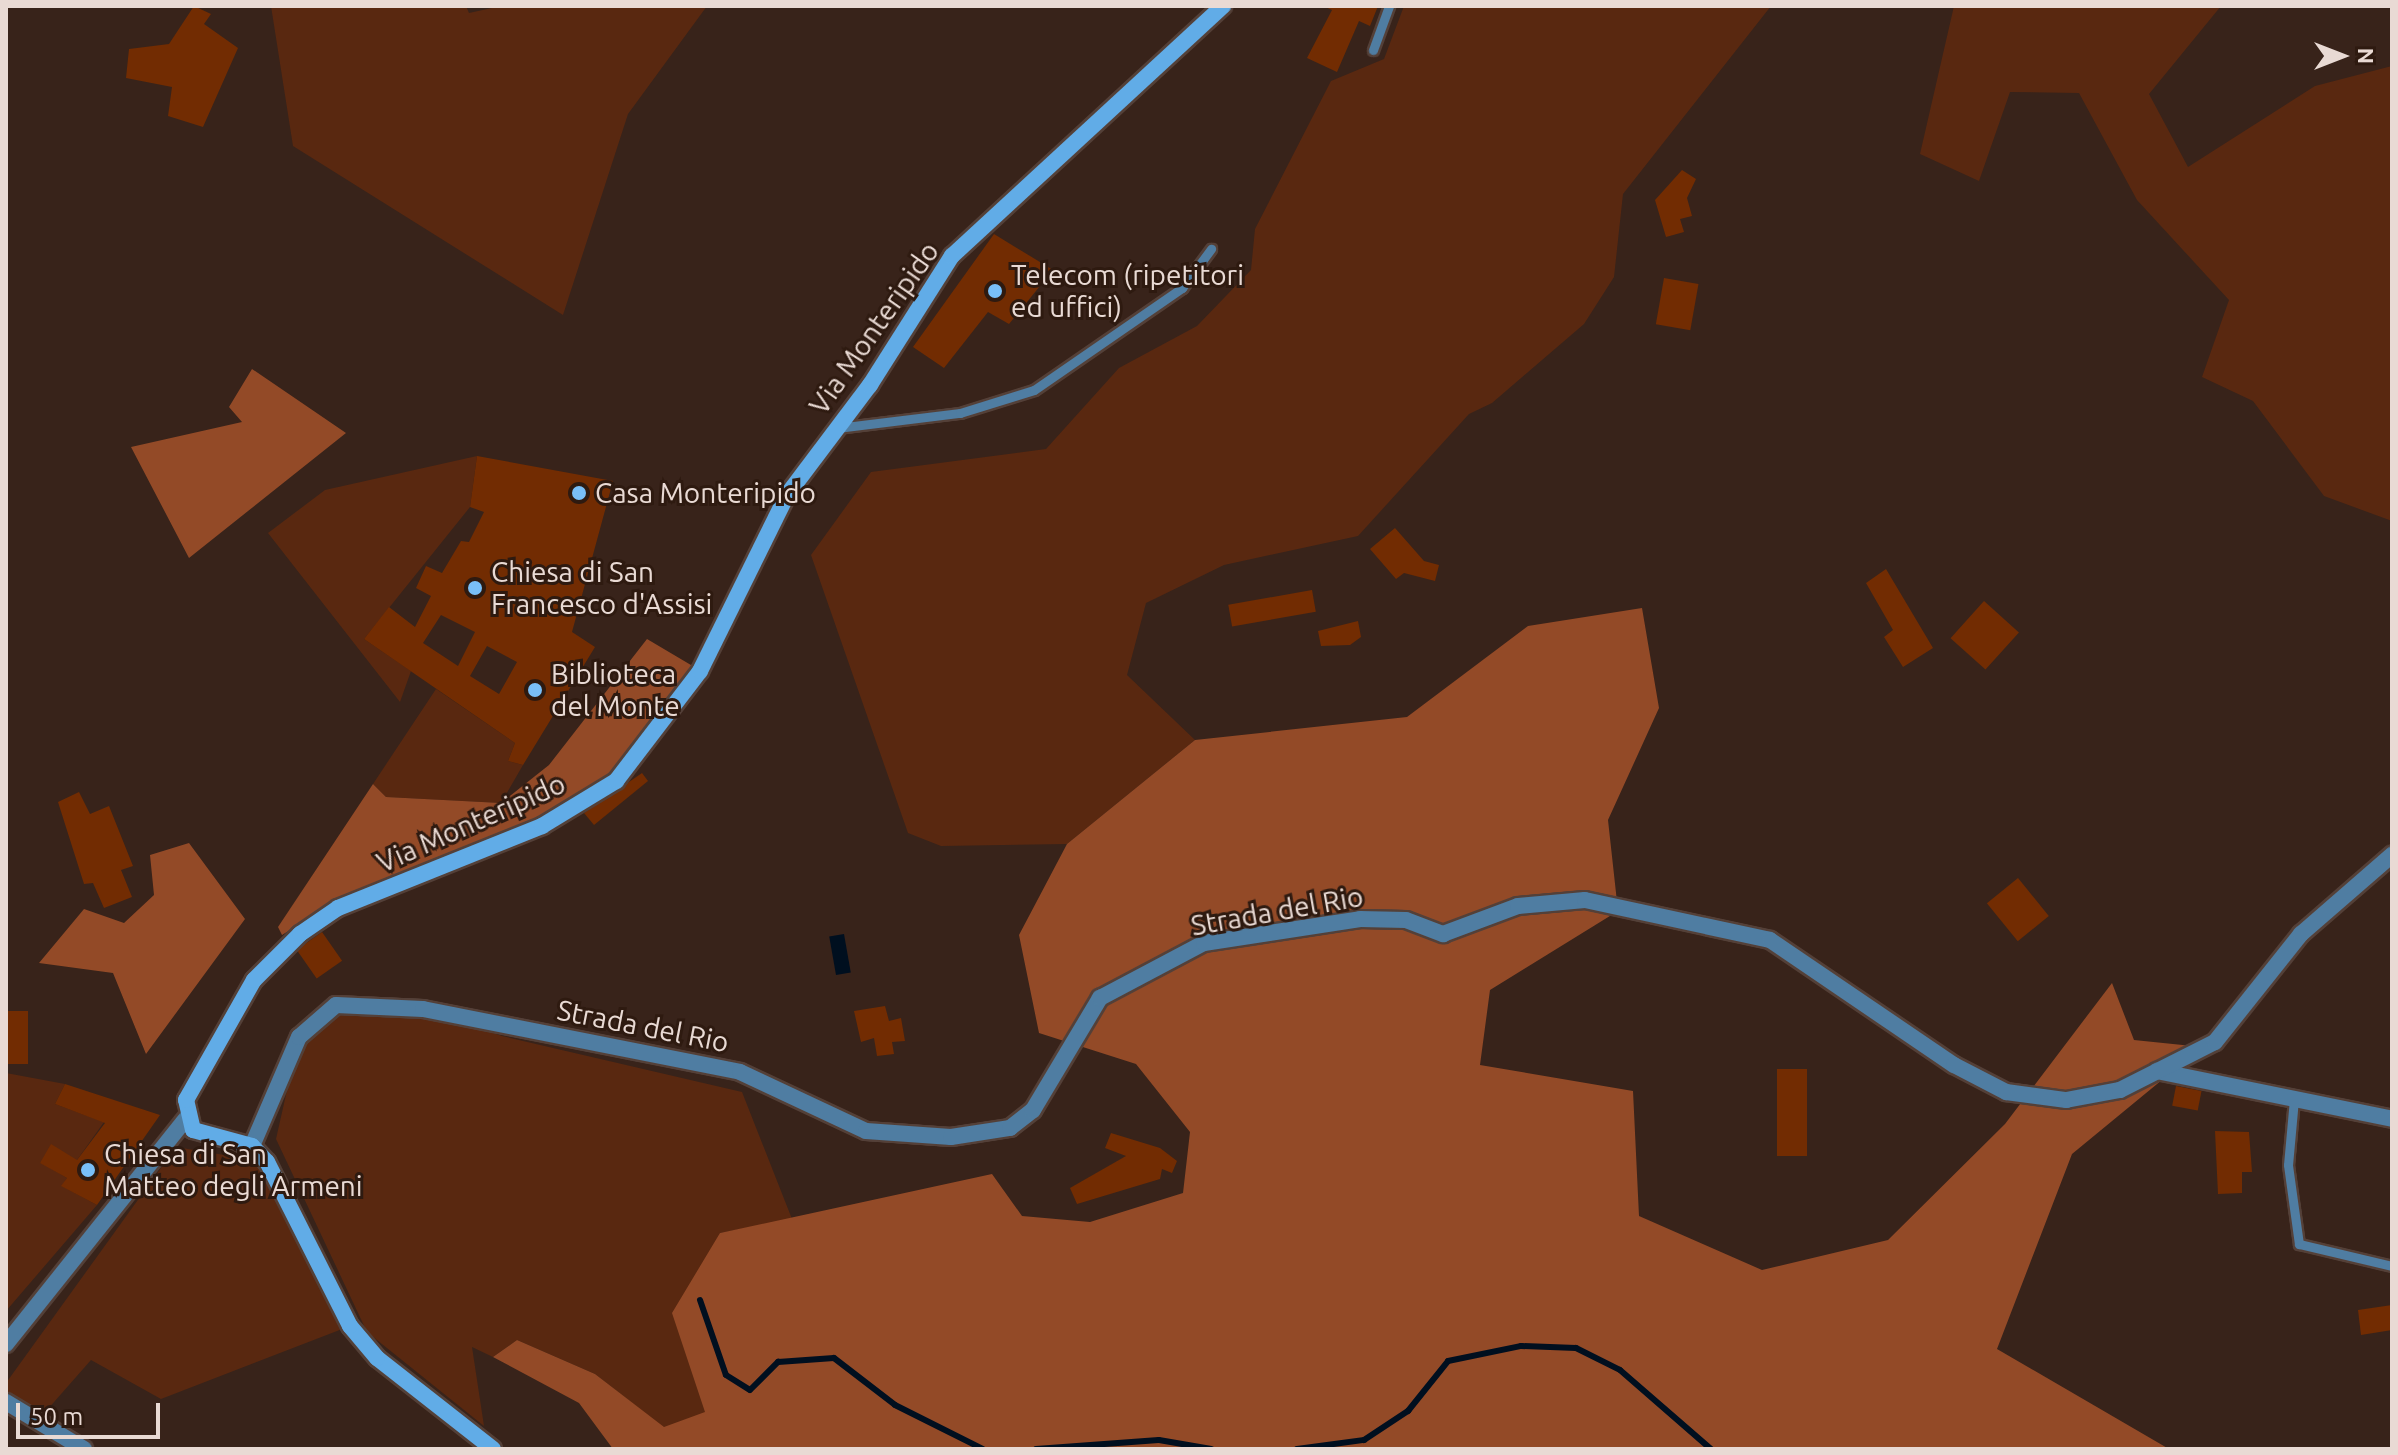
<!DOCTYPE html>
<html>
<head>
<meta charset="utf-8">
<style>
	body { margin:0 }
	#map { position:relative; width:2398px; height:1455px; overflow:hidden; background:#38231a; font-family:Ubuntu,sans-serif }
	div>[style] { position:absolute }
	.green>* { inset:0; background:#592810 }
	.forest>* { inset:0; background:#934a27 }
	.water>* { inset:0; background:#000f1f; transform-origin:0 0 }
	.stream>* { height:6px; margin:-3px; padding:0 3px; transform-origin:3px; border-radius:3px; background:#000f1f }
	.building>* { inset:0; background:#722c02; transform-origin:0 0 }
	.roads { filter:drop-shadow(2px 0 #544038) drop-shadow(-2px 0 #544038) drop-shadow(0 2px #544038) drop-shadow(0 -2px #544038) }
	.lane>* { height:9px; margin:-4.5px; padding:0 4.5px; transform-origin:4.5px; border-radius:4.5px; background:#4f7da2 }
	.street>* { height:16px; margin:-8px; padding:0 8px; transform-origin:8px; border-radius:8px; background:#4f7da2 }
	.secondary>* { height:16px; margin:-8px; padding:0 8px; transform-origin:8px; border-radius:8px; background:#61ace7 }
	.dots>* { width:22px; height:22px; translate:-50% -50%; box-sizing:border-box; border:4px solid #2e1a10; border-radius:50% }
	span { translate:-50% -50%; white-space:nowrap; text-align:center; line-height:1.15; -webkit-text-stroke:6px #2e1a10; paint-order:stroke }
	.poi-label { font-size:28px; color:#e9dad4 }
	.left { translate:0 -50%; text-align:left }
	.street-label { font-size:28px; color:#e9dad4 }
	.frame { position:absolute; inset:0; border:8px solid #e9dad4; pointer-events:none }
	.north { position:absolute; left:2302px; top:16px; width:80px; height:80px; -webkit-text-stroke:6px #2e1a10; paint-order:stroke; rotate:90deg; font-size:22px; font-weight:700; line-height:32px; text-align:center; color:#e9dad4 }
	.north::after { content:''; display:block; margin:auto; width:28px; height:36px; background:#e9dad4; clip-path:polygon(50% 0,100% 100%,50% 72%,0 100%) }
	.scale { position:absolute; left:16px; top:1403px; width:144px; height:36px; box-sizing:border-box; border:4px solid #e9dad4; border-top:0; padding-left:10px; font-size:24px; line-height:28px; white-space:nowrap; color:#e9dad4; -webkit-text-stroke:6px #2e1a10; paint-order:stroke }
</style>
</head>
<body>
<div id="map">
	<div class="green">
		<i style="clip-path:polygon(271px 6px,466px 6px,469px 13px,501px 6px,707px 6px,628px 114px,563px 315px,293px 146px)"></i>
		<i style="clip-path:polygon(1404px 6px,1771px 6px,1623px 194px,1614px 277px,1584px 324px,1492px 403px,1469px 414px,1358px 536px,1224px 565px,1146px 603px,1127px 675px,1195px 740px,1067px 844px,941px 846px,908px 833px,811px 555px,871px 472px,1046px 449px,1119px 368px,1197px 326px,1251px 270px,1255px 229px,1331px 81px,1384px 59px)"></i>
		<i style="clip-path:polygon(1954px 6px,2221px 6px,2149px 94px,2188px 167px,2315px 86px,2392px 66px,2392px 521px,2324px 496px,2253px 401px,2202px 377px,2229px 300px,2137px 200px,2079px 93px,2010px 92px,1979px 181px,1920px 154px)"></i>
		<i style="clip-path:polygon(477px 456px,470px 507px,364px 639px,411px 671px,400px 702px,268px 533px,325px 490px)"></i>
		<i style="clip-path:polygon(436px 689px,515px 743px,508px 761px,523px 765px,501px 803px,386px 797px,373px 784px)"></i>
		<i style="clip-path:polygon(336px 1005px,423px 1009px,502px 1036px,742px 1092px,792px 1219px,720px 1233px,705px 1413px,664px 1428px,595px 1374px,517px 1340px,493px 1357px,472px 1347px,484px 1426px,367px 1332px,276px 1139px,299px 1037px)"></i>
		<i style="clip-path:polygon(6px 1073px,65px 1084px,55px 1104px,104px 1122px,77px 1160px,40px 1162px,67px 1178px,62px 1186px,97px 1205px,6px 1311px)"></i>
		<i style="clip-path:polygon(176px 1147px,267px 1162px,350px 1326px,161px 1399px,91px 1360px,47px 1410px,6px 1399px,6px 1383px)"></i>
	</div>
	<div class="forest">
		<i style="clip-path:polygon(252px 369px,346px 433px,189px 558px,131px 447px,242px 422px,229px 407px)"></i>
		<i style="clip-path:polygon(1642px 608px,1659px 708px,1608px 820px,1618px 911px,1490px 990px,1480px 1065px,1633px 1091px,1639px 1216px,1762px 1270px,1888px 1240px,2005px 1124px,2112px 983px,2134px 1040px,2202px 1047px,2072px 1154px,1997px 1349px,2169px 1449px,613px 1449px,579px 1403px,493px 1357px,517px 1340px,595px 1374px,664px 1427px,705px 1412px,672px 1313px,720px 1233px,992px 1174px,1022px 1216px,1090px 1222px,1183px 1193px,1190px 1132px,1136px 1064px,1039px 1033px,1019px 935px,1067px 844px,1195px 740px,1407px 717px,1528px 626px)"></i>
		<i style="clip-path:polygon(647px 639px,696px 668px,612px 777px,539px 823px,337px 901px,282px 935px,278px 927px,373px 784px,386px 797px,501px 803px,549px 765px)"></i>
		<i style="clip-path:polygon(189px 843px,245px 919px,146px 1054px,113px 973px,39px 963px,84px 909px,124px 923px,154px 895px,150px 855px)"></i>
	</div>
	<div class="water">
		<i style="left:844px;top:934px;width:39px;height:15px;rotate:80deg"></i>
	</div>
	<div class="stream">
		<i style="left:700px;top:1300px;width:79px;rotate:70.9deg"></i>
		<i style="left:726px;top:1375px;width:28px;rotate:32deg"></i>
		<i style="left:750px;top:1390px;width:40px;rotate:-45deg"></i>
		<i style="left:778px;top:1362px;width:56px;rotate:-4.1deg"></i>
		<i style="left:834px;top:1358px;width:77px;rotate:37.6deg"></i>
		<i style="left:895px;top:1405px;width:98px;rotate:26.6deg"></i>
		<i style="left:1036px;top:1449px;width:123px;rotate:-4.2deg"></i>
		<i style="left:1159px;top:1440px;width:53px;rotate:9.8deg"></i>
		<i style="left:1297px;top:1449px;width:68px;rotate:-7.7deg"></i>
		<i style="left:1364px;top:1440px;width:53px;rotate:-33.4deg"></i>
		<i style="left:1408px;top:1411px;width:64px;rotate:-51.3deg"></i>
		<i style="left:1448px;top:1361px;width:75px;rotate:-11.6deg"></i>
		<i style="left:1521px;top:1346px;width:55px;rotate:2.1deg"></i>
		<i style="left:1576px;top:1348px;width:49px;rotate:26.6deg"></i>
		<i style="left:1620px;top:1370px;width:121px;rotate:41deg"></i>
	</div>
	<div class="building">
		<i style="clip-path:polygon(194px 6px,211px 14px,204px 24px,238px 48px,203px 127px,168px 116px,172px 87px,126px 78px,129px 49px,169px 44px)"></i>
		<i style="clip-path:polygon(1323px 6px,1378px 6px,1370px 26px,1359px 21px,1337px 72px,1307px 58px,1332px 10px)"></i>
		<i style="clip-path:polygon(1682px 170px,1696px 179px,1687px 198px,1692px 216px,1680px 219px,1684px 232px,1666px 237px,1655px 200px)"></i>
		<i style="clip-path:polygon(994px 234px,1053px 270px,1009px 324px,988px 312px,944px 368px,913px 347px)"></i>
		<i style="left:1664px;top:278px;width:35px;height:47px;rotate:10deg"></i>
		<i style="clip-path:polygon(evenodd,477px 456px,613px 481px,572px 632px,595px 647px,523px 765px,508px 761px,515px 743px,364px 639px,389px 607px,415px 627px,431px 596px,416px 588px,426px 566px,442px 573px,461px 541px,469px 542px,484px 512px,470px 507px,477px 456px,441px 615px,475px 632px,458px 666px,423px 643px,441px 615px,477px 456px,487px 646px,517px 662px,499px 694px,470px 676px,487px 646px)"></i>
		<i style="clip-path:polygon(1395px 528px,1424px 561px,1439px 565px,1435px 581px,1404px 573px,1396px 579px,1370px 549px)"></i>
		<i style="clip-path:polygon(1886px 569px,1933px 648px,1903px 667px,1884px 637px,1893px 630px,1866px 583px)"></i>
		<i style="left:1312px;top:590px;width:22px;height:85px;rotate:80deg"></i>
		<i style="left:1984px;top:601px;width:47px;height:50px;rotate:42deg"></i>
		<i style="clip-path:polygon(1358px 621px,1361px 637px,1350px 645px,1321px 646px,1318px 631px)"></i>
		<i style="clip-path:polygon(642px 773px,648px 781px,594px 825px,584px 813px)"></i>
		<i style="clip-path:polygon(79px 792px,90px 814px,109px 806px,133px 866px,121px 870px,132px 897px,104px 908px,93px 883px,84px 884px,58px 802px)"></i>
		<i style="left:2018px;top:878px;width:49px;height:40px;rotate:51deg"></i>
		<i style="left:322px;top:932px;width:35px;height:31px;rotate:55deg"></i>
		<i style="clip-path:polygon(885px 1006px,889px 1021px,901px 1018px,905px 1041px,892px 1042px,894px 1054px,877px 1056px,874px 1038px,861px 1042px,854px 1011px)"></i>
		<i style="left:6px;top:1011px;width:22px;height:53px"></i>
		<i style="left:1777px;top:1069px;width:30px;height:87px"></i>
		<i style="clip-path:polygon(65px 1084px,160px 1115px,97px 1205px,61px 1186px,67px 1178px,40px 1163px,51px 1144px,77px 1160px,105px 1123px,55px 1104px)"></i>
		<i style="left:2176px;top:1086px;width:26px;height:20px;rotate:11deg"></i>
		<i style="clip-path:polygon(2215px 1131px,2249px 1132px,2252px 1172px,2242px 1172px,2242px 1193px,2218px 1194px)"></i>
		<i style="clip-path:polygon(1111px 1133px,1160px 1148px,1177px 1161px,1172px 1173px,1162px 1169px,1160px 1179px,1077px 1204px,1070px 1188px,1126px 1156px,1105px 1148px)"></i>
		<i style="clip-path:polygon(2392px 1305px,2392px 1330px,2361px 1335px,2358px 1310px)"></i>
	</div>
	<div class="roads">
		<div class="lane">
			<i style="left:1373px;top:50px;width:47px;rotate:-70deg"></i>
			<i style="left:837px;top:428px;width:124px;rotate:-7deg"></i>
			<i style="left:960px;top:413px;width:77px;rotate:-17.3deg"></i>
			<i style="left:1034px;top:390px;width:180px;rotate:-34.6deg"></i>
			<i style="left:1182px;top:288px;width:49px;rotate:-53.4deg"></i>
			<i style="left:2294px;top:1099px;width:66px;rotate:95.2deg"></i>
			<i style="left:2288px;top:1165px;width:80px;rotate:82.1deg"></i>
			<i style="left:2299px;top:1244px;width:96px;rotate:13.3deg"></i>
		</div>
		<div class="street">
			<i style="left:2157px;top:1071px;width:240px;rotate:11.5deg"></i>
			<i style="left:252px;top:1146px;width:119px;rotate:-66.7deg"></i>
			<i style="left:299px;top:1037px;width:49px;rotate:-40.9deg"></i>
			<i style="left:336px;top:1005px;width:87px;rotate:2.6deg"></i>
			<i style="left:423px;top:1009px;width:323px;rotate:11.2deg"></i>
			<i style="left:740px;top:1072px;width:139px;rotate:25.1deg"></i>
			<i style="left:866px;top:1131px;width:85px;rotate:4deg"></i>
			<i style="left:951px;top:1137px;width:60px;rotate:-8.7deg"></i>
			<i style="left:1010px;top:1128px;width:29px;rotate:-38deg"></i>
			<i style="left:1033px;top:1110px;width:131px;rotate:-59.1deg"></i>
			<i style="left:1100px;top:998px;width:118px;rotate:-27.9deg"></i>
			<i style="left:1204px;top:943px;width:158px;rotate:-8.7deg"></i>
			<i style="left:1360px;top:919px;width:46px;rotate:1.2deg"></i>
			<i style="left:1406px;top:920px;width:40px;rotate:21deg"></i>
			<i style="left:1443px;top:934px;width:80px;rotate:-20.5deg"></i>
			<i style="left:1518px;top:906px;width:67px;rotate:-5.1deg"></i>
			<i style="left:1585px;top:900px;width:189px;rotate:12.2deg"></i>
			<i style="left:1770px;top:940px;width:222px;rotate:34.2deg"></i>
			<i style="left:1954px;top:1065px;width:59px;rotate:27.4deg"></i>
			<i style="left:2006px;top:1092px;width:61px;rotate:7.6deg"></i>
			<i style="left:2066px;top:1100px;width:55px;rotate:-10.5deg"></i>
			<i style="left:2120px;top:1090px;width:106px;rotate:-26.8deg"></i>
			<i style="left:2215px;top:1042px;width:138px;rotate:-51.5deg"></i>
			<i style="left:2301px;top:934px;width:121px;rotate:-41deg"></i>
			<i style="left:6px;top:1344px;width:287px;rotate:-51.4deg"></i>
			<i style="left:6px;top:1402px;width:91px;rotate:31.1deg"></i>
		</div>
		<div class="secondary">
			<i style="left:493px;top:1449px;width:147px;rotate:-141.9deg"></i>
			<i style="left:377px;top:1358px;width:42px;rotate:-130.2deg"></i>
			<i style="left:350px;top:1326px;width:184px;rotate:-116.8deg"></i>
			<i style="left:267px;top:1162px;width:22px;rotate:-133deg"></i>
			<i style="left:252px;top:1146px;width:61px;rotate:-164.8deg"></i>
			<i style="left:193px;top:1130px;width:31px;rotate:-103deg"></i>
			<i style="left:186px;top:1100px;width:138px;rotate:-60.5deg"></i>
			<i style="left:254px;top:980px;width:65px;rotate:-45deg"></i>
			<i style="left:300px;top:934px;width:46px;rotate:-34.4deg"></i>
			<i style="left:338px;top:908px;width:220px;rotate:-21.9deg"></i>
			<i style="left:542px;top:826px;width:87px;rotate:-31.3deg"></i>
			<i style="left:616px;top:781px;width:138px;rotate:-52.6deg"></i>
			<i style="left:700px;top:671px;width:196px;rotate:-63.7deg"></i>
			<i style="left:787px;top:495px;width:138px;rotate:-53deg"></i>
			<i style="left:870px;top:385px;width:153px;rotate:-57.6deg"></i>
			<i style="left:952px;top:256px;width:369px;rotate:-42.7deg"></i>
		</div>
	</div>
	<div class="dots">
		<i style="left:995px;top:291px;background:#79bff8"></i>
		<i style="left:579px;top:493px;background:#79bff8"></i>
		<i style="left:475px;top:588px;background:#79bff8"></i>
		<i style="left:535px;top:690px;background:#79bff8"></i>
		<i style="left:88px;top:1170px;background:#79bff8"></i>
	</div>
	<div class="poi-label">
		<span class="left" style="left:1011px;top:291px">Telecom (ripetitori<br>ed uffici)</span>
		<span class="left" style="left:595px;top:493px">Casa Monteripido</span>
		<span class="left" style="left:491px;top:588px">Chiesa di San<br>Francesco d'Assisi</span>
		<span class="left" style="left:551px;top:690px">Biblioteca<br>del Monte</span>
		<span class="left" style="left:104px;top:1170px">Chiesa di San<br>Matteo degli Armeni</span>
	</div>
	<div class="street-label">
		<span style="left:874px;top:328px;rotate:-55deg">Via Monteripido</span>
		<span style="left:471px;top:823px;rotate:-24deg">Via Monteripido</span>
		<span style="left:1277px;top:911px;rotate:-10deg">Strada del Rio</span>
		<span style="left:643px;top:1026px;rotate:11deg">Strada del Rio</span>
	</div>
	<div class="frame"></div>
	<div class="north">N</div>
	<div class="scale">50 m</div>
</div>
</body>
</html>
